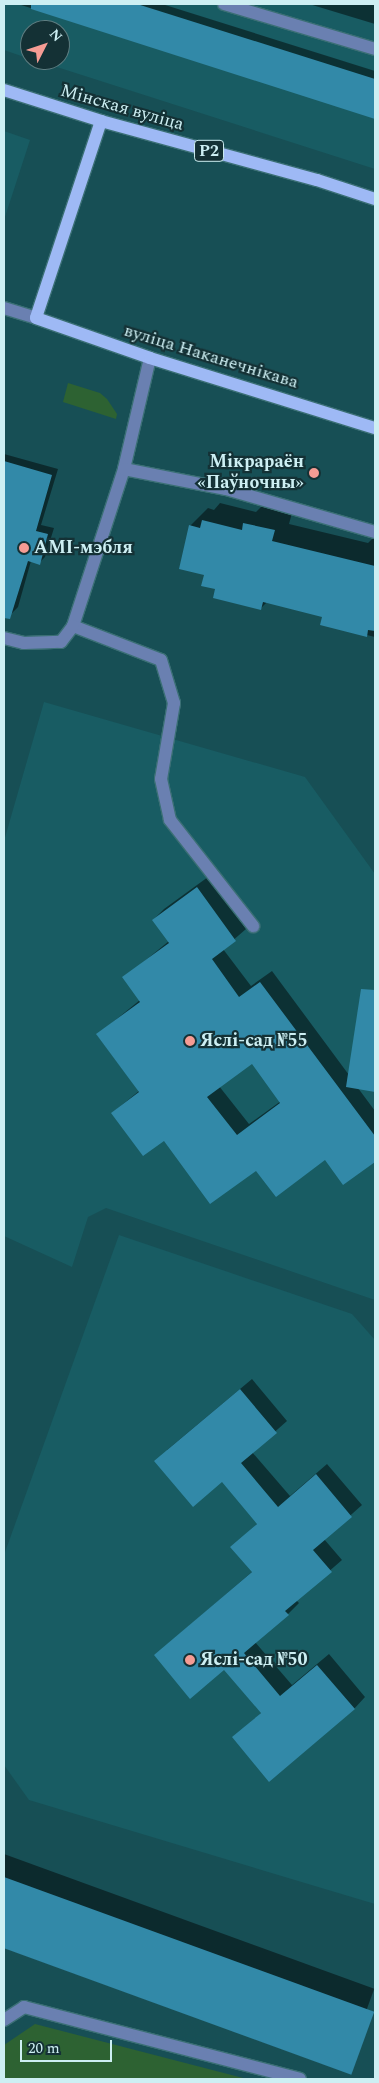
<!DOCTYPE html>
<html>
<head>
<meta charset="utf-8">
<style>
	body { margin:0 }
	#map { position:relative; width:379px; height:2083px; overflow:hidden; background:#174f55; font-family:Spectral,serif }
	div>[style] { position:absolute }
	.built>* { inset:0; background:#185c63 }
	.green>* { inset:0; background:#2d6232 }
	.shadow>* { inset:0; background:#0007; transform-origin:0 0 }
	.building>* { inset:0; background:#3289a8; transform-origin:0 0 }
	.roads { filter:drop-shadow(1px 0 #3b6f75) drop-shadow(-1px 0 #3b6f75) drop-shadow(0 1px #3b6f75) drop-shadow(0 -1px #3b6f75) }
	.minor>* { height:12px; margin:-6px; padding:0 6px; transform-origin:6px; border-radius:6px; background:#6a80b1 }
	.major>* { height:12px; margin:-6px; padding:0 6px; transform-origin:6px; border-radius:6px; background:#9eb9f5 }
	.dots>* { width:14px; height:14px; translate:-50% -50%; box-sizing:border-box; border:2px solid #143135; border-radius:50% }
	span { translate:-50% -50%; white-space:nowrap; text-align:center; line-height:1.15; -webkit-text-stroke:4.5px #143135; paint-order:stroke }
	.shield-label span { padding:1px 4px; background:#143135; border:1px solid; border-radius:4px; -webkit-text-stroke-width:0 }
	.shield-label { font-size:16px; color:#cdeff3; font-weight:700 }
	.street-label { font-size:18px; color:#cdeff3 }
	.poi-label { font-size:18px; color:#cdeff3; font-weight:700 }
	.right { translate:-100% -50%; text-align:right }
	.left { translate:0 -50%; text-align:left }
	.frame { position:absolute; inset:0; border:5px solid #cdeff3; pointer-events:none }
	.north { position:absolute; left:20px; top:20px; width:50px; height:50px; box-sizing:border-box; background:#143135; border:1px solid #5e7d81; border-radius:50%; rotate:49deg; font-size:14px; font-weight:700; line-height:20px; text-align:center; color:#cdeff3 }
	.north::after { content:''; display:block; margin:auto; width:18px; height:22px; background:#f59c94; clip-path:polygon(50% 0,100% 100%,50% 72%,0 100%) }
	.scale { position:absolute; left:20px; top:2040px; width:92px; height:22px; box-sizing:border-box; border:2px solid #cdeff3; border-top:0; padding-left:6px; font-size:15px; line-height:18px; white-space:nowrap; color:#cdeff3; -webkit-text-stroke:4px #143135; paint-order:stroke }
</style>
</head>
<body>
<div id="map">
	<div class="built">
		<i style="clip-path:polygon(4px 4px,375px 4px,375px 169px,35px 60px,60px 60px,60px 30px,30px 30px,30px 59px,4px 50px)"></i>
		<i style="clip-path:polygon(4px 131px,30px 140px,4px 220px)"></i>
		<i style="clip-path:polygon(44px 702px,305px 777px,375px 874px,375px 1300px,106px 1208px,88px 1217px,72px 1267px,4px 1236px,4px 841px)"></i>
		<i style="clip-path:polygon(119px 1235px,352px 1314px,375px 1340px,375px 1904px,29px 1800px,4px 1765px,4px 1555px)"></i>
	</div>
	<div class="green">
		<i style="clip-path:polygon(68px 383px,100px 393px,107px 399px,117px 414px,116px 419px,63px 402px)"></i>
		<i style="clip-path:polygon(35px 2024px,247px 2079px,4px 2079px,4px 2045px)"></i>
	</div>
	<div class="shadow">
		<i style="clip-path:polygon(18px 4px,162px 4px,375px 71px,375px 117px)"></i>
		<i style="clip-path:polygon(309px 4px,375px 4px,375px 24px)"></i>
		<i style="clip-path:polygon(4px 454px,58px 469px,41px 525px,54px 528px,45px 557px,39px 563px,31px 561px,18px 607px,12px 613px,4px 611px)"></i>
		<i style="clip-path:polygon(220px 503px,256px 512px,262px 506px,292px 513px,289px 524px,368px 543px,375px 536px,375px 637px,322px 624px,324px 616px,267px 602px,261px 608px,217px 588px,205px 574px,190px 526px,208px 508px,214px 510px)"></i>
		<i style="clip-path:polygon(evenodd,208px 877px,246px 929px,223px 949px,251px 986px,272px 971px,349px 1075px,369px 1006px,375px 1007px,375px 1090px,358px 1088px,375px 1111px,375px 1160px,344px 1183px,326px 1159px,256px 1169px,164px 1139px,112px 1113px,139px 1091px,97px 1035px,140px 1000px,124px 978px,169px 941px,153px 920px,164px 909px,208px 877px,252px 1062px,281px 1101px,249px 1124px,219px 1086px,252px 1062px)"></i>
		<i style="clip-path:polygon(252px 1379px,287px 1421px,252px 1452px,290px 1496px,327px 1464px,362px 1505px,324px 1539px,342px 1560px,296px 1600px,299px 1603px,288px 1614px,255px 1642px,292px 1685px,329px 1654px,365px 1697px,354px 1709px,234px 1737px,262px 1712px,225px 1668px,155px 1655px,253px 1571px,232px 1547px,258px 1523px,222px 1480px,167px 1450px)"></i>
		<i style="left:4px;top:1854px;width:394px;height:88px;rotate:20deg"></i>
	</div>
	<div class="building">
		<i style="clip-path:polygon(31px 4px,137px 4px,375px 79px,375px 119px,31px 9px)"></i>
		<i style="clip-path:polygon(4px 461px,52px 475px,36px 531px,48px 534px,40px 565px,28px 561px,10px 619px,4px 618px)"></i>
		<i style="clip-path:polygon(202px 520px,242px 530px,243px 523px,275px 530px,272px 541px,375px 566px,375px 631px,368px 630px,367px 637px,320px 625px,322px 617px,263px 602px,261px 610px,213px 598px,215px 589px,201px 586px,204px 575px,179px 569px,189px 525px,200px 528px)"></i>
		<i style="clip-path:polygon(evenodd,197px 887px,236px 941px,212px 959px,239px 997px,260px 982px,375px 1136px,375px 1162px,343px 1185px,325px 1160px,276px 1197px,256px 1171px,210px 1204px,164px 1141px,143px 1156px,111px 1113px,139px 1092px,96px 1034px,140px 1002px,122px 977px,169px 943px,152px 920px,197px 887px,252px 1064px,280px 1103px,237px 1135px,207px 1097px,252px 1064px)"></i>
		<i style="clip-path:polygon(361px 989px,375px 990px,375px 1092px,346px 1087px)"></i>
		<i style="clip-path:polygon(240px 1389px,277px 1433px,241px 1463px,278px 1507px,316px 1474px,352px 1517px,313px 1550px,332px 1572px,285px 1611px,289px 1615px,244px 1653px,280px 1696px,317px 1665px,355px 1709px,269px 1782px,232px 1737px,261px 1713px,224px 1670px,190px 1699px,154px 1655px,252px 1572px,230px 1547px,257px 1524px,222px 1482px,193px 1507px,154px 1461px)"></i>
		<i style="left:4px;top:1877px;width:394px;height:67px;rotate:20deg"></i>
	</div>
	<div class="roads">
		<div class="minor">
			<i style="left:224px;top:4px;width:158px;rotate:16.6deg"></i>
			<i style="left:4px;top:308px;width:34px;rotate:17deg"></i>
			<i style="left:150px;top:358px;width:114px;rotate:103.2deg"></i>
			<i style="left:124px;top:469px;width:165px;rotate:108deg"></i>
			<i style="left:73px;top:626px;width:94px;rotate:21.1deg"></i>
			<i style="left:161px;top:660px;width:45px;rotate:73.2deg"></i>
			<i style="left:174px;top:703px;width:77px;rotate:99.7deg"></i>
			<i style="left:161px;top:779px;width:42px;rotate:77.6deg"></i>
			<i style="left:170px;top:820px;width:135px;rotate:51.9deg"></i>
			<i style="left:124px;top:469px;width:104px;rotate:11.1deg"></i>
			<i style="left:226px;top:489px;width:155px;rotate:16.1deg"></i>
			<i style="left:4px;top:638px;width:21px;rotate:14deg"></i>
			<i style="left:24px;top:643px;width:37px;rotate:-2deg"></i>
			<i style="left:61px;top:642px;width:20px;rotate:-53deg"></i>
			<i style="left:4px;top:2020px;width:24px;rotate:-33deg"></i>
			<i style="left:24px;top:2007px;width:285px;rotate:14.6deg"></i>
		</div>
		<div class="major">
			<i style="left:4px;top:90px;width:102px;rotate:17.7deg"></i>
			<i style="left:101px;top:121px;width:224px;rotate:15.3deg"></i>
			<i style="left:317px;top:180px;width:61px;rotate:18.1deg"></i>
			<i style="left:101px;top:121px;width:207px;rotate:108.3deg"></i>
			<i style="left:36px;top:318px;width:121px;rotate:19.3deg"></i>
			<i style="left:150px;top:358px;width:236px;rotate:17.3deg"></i>
		</div>
	</div>
	<div class="dots">
		<i style="left:314px;top:473px;background:#f59c94"></i>
		<i style="left:24px;top:548px;background:#f59c94"></i>
		<i style="left:190px;top:1041px;background:#f59c94"></i>
		<i style="left:190px;top:1660px;background:#f59c94"></i>
	</div>
	<div class="shield-label">
		<span style="left:209px;top:151px">Р2</span>
	</div>
	<div class="street-label">
		<span style="left:122px;top:108px;rotate:16deg">Мінская вуліца</span>
		<span style="left:211px;top:357px;rotate:17deg">вуліца Наканечнікава</span>
	</div>
	<div class="poi-label">
		<span class="right" style="left:304px;top:473px">Мікрараён<br>«Паўночны»</span>
		<span class="left" style="left:34px;top:548px">AMI-мэбля</span>
		<span class="left" style="left:200px;top:1041px">Яслі-сад №55</span>
		<span class="left" style="left:200px;top:1660px">Яслі-сад №50</span>
	</div>
	<div class="frame"></div>
	<div class="north">N</div>
	<div class="scale">20 m</div>
</div>
</body>
</html>
